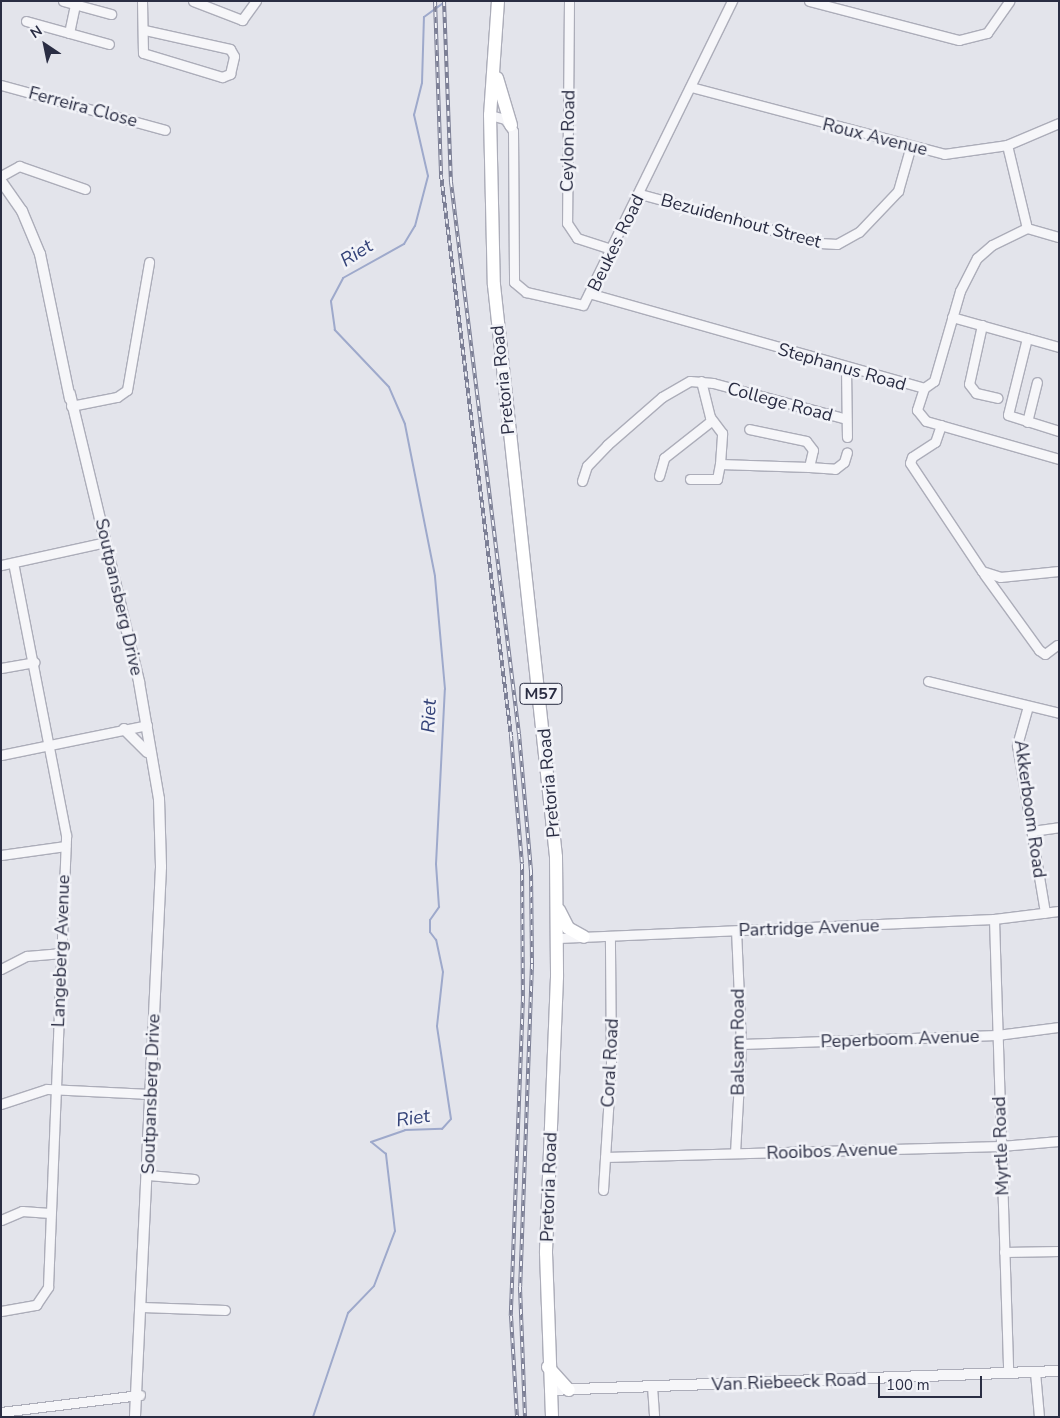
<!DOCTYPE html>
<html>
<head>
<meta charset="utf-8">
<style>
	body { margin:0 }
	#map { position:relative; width:1060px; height:1418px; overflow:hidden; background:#e3e4eb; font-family:"Nunito Sans",sans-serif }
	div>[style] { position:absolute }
	.stream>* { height:2px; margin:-1px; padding:0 1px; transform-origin:1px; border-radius:1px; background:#9ea9cb }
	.roads { filter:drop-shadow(1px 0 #acadb9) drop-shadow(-1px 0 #acadb9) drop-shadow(0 1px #acadb9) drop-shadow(0 -1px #acadb9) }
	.minor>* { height:9px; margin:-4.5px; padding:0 4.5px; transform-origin:4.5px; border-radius:4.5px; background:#f6f6f9 }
	.tertiary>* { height:10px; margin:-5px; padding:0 5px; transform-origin:5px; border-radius:5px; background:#f6f6f9 }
	.primary>* { height:12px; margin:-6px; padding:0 6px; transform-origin:6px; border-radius:6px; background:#fff }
	.rail>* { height:4px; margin-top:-2px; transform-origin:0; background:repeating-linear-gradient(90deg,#f2f3f8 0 5.5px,#7c7f95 0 11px); box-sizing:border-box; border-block:1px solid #7c7f95 }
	span { translate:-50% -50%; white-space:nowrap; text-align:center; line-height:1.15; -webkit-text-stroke:5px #f2f3f8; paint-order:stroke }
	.shield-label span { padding:1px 4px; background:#f2f3f8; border:1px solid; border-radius:4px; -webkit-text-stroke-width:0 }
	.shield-label { font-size:16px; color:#2a2d43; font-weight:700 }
	.street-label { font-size:18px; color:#2a2d43 }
	.water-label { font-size:19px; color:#334278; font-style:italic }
	.frame { position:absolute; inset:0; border:2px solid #2a2d43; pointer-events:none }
	.north { position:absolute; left:20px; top:20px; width:50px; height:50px; -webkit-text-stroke:4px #f2f3f8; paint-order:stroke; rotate:326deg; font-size:14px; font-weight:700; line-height:20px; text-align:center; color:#2a2d43 }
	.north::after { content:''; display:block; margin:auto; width:18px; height:22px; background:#2a2d43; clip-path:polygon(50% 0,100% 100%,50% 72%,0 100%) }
	.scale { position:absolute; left:878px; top:1376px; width:104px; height:22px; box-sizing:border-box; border:2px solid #2a2d43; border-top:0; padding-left:6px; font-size:15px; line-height:18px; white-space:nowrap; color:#2a2d43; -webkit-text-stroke:4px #f2f3f8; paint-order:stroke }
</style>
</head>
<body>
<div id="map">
	<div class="stream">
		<i style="left:313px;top:1417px;width:110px;rotate:-71.4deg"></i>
		<i style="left:348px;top:1313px;width:37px;rotate:-46deg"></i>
		<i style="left:374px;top:1286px;width:59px;rotate:-69.1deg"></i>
		<i style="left:395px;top:1231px;width:78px;rotate:-96.7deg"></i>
		<i style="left:386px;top:1154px;width:19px;rotate:-141deg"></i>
		<i style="left:371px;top:1142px;width:36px;rotate:-19deg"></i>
		<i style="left:405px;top:1130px;width:37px;rotate:-2deg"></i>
		<i style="left:442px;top:1129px;width:13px;rotate:-48deg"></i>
		<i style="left:451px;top:1119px;width:94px;rotate:-98.6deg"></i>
		<i style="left:437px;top:1026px;width:54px;rotate:-83.7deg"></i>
		<i style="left:443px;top:972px;width:33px;rotate:-102deg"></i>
		<i style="left:436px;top:940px;width:10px;rotate:-127deg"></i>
		<i style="left:430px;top:932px;width:12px;rotate:-90deg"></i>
		<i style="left:430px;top:920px;width:16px;rotate:-55deg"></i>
		<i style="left:439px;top:907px;width:43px;rotate:-94deg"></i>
		<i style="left:436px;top:864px;width:175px;rotate:-87.1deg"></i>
		<i style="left:445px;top:689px;width:113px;rotate:-95.1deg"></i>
		<i style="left:435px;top:576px;width:155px;rotate:-101.2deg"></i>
		<i style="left:405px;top:424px;width:40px;rotate:-113.4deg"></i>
		<i style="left:389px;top:387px;width:79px;rotate:-133.5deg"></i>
		<i style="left:335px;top:330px;width:29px;rotate:-98deg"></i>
		<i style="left:331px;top:301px;width:26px;rotate:-62deg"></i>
		<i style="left:343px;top:278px;width:70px;rotate:-29.1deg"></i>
		<i style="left:404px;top:244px;width:21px;rotate:-59deg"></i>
		<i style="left:415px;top:226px;width:52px;rotate:-75.4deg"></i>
		<i style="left:428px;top:176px;width:63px;rotate:-102.9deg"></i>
		<i style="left:414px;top:115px;width:33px;rotate:-76deg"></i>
		<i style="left:422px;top:83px;width:66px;rotate:-88.3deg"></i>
		<i style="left:424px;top:17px;width:27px;rotate:-36deg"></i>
	</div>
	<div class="roads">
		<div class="minor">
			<i style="left:63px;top:1px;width:50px;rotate:15.2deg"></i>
			<i style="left:142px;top:1px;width:52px;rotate:88.9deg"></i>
			<i style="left:143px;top:53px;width:83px;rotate:16.9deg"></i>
			<i style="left:222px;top:77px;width:9px;rotate:-21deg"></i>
			<i style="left:230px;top:74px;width:18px;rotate:-77deg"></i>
			<i style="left:234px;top:56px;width:8px;rotate:-120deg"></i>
			<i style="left:230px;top:49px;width:88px;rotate:-167.5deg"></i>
			<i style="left:193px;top:1px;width:53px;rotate:21.2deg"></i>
			<i style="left:242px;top:20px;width:24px;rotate:-54deg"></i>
			<i style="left:569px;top:1px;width:222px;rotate:90.5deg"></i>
			<i style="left:567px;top:223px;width:18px;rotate:56deg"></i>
			<i style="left:577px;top:238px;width:39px;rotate:18deg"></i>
			<i style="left:809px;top:1px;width:155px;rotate:14.6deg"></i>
			<i style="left:959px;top:40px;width:29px;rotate:-14deg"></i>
			<i style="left:987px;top:33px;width:39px;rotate:-55deg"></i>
			<i style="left:26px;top:21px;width:86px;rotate:15.5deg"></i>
			<i style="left:69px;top:33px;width:30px;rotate:-78deg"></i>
			<i style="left:1px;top:85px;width:170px;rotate:15.3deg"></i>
			<i style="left:691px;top:87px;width:262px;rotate:14.8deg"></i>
			<i style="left:944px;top:154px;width:64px;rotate:-8.1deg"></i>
			<i style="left:1007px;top:145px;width:56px;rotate:-22.9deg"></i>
			<i style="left:490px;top:115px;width:16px;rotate:15deg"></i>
			<i style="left:505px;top:119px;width:14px;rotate:56deg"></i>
			<i style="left:513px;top:131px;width:151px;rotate:89.6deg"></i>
			<i style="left:514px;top:282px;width:16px;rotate:40deg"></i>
			<i style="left:526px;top:292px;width:58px;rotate:12.8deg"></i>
			<i style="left:583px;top:305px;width:339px;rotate:-63.9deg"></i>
			<i style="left:1007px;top:145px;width:85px;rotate:76.5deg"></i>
			<i style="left:1px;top:176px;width:21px;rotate:-29deg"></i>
			<i style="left:19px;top:166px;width:70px;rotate:19.2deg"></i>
			<i style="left:640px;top:194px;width:187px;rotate:15.2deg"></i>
			<i style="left:820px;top:243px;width:17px;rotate:3deg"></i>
			<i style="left:837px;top:244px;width:25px;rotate:-29deg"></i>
			<i style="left:859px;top:232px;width:57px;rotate:-46.4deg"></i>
			<i style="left:898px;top:191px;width:44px;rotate:-74.1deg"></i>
			<i style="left:592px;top:294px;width:345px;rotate:15.8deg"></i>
			<i style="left:924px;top:388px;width:12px;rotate:-35deg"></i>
			<i style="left:934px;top:381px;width:94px;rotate:-73.9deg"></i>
			<i style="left:960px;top:291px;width:37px;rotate:-63deg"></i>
			<i style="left:977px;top:258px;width:20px;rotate:-41deg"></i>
			<i style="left:992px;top:245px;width:39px;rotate:-26deg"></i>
			<i style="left:1027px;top:228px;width:33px;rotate:16deg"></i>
			<i style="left:952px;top:317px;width:111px;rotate:15.7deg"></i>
			<i style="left:982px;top:325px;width:60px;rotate:102.4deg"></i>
			<i style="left:969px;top:384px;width:11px;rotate:52deg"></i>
			<i style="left:976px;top:393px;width:22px;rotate:13deg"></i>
			<i style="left:1027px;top:338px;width:79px;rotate:103.9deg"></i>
			<i style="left:1008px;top:415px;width:53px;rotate:17.4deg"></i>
			<i style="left:846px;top:367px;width:70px;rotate:89.2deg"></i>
			<i style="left:924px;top:388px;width:23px;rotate:108deg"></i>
			<i style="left:917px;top:410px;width:14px;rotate:51deg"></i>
			<i style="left:926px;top:421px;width:138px;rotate:15.9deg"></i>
			<i style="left:71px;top:406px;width:47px;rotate:-11.1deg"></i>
			<i style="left:117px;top:397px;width:12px;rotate:-35deg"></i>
			<i style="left:127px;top:390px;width:130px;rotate:-80.2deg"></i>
			<i style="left:1027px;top:422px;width:41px;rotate:-76deg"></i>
			<i style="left:941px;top:425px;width:18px;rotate:109deg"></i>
			<i style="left:935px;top:442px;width:27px;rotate:147deg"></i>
			<i style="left:912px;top:457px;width:6px;rotate:108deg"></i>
			<i style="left:910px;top:463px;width:130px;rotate:56.3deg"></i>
			<i style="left:982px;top:571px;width:19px;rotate:18deg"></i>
			<i style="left:1000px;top:577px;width:59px;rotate:-5.8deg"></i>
			<i style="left:720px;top:464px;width:89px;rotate:1.9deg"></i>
			<i style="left:809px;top:467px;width:17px;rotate:-77deg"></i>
			<i style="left:813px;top:450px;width:11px;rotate:-128deg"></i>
			<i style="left:806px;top:441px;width:58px;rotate:-168.1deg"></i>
			<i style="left:809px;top:467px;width:26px;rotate:4deg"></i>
			<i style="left:835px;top:469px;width:11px;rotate:-38deg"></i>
			<i style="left:844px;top:462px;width:10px;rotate:-73deg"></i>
			<i style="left:659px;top:476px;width:19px;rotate:-74deg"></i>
			<i style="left:664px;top:458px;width:60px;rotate:-38.2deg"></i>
			<i style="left:690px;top:479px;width:27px"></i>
			<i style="left:717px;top:479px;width:15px;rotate:-79deg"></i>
			<i style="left:720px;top:464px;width:31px;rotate:-86deg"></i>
			<i style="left:722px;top:433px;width:20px;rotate:-127deg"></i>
			<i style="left:710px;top:417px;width:37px;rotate:-104deg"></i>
			<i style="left:582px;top:481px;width:16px;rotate:-72deg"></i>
			<i style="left:587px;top:466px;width:29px;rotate:-46deg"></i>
			<i style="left:607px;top:445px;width:73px;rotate:-41.1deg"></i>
			<i style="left:662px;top:397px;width:32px;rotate:-30deg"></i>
			<i style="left:690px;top:381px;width:23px;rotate:5deg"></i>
			<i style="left:713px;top:383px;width:138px;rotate:15.1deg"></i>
			<i style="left:1px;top:565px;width:107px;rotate:-12.4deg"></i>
			<i style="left:984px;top:574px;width:94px;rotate:54.1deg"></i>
			<i style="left:1039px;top:650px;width:7px;rotate:34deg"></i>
			<i style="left:1045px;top:654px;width:15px;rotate:-37deg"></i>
			<i style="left:1px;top:668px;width:34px;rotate:-10deg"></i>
			<i style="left:928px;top:681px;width:135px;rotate:13.7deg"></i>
			<i style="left:1028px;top:706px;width:41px;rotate:105.8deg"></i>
			<i style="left:1017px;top:745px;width:170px;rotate:80.5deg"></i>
			<i style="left:1px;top:755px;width:149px;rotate:-11.6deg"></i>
			<i style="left:1032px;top:831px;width:27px;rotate:-8deg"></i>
			<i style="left:1px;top:855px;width:65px;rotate:-8deg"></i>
			<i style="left:994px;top:919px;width:454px;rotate:88.2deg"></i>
			<i style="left:558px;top:938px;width:436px;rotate:-2.5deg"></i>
			<i style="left:994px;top:919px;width:65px;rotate:-7deg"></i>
			<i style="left:1px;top:969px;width:29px;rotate:-27deg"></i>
			<i style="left:27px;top:956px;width:35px;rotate:-5deg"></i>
			<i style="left:741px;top:1044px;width:256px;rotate:-2deg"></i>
			<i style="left:997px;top:1035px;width:63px;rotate:-7.4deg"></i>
			<i style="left:1px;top:1104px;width:48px;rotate:-18.1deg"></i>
			<i style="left:47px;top:1089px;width:104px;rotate:2.8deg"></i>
			<i style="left:735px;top:1153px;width:109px;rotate:-86.8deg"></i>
			<i style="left:741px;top:1044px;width:113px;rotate:-92.5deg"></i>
			<i style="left:605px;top:1157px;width:396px;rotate:-1.6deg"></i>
			<i style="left:1001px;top:1146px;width:58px;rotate:-4.9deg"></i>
			<i style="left:148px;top:1175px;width:46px;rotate:5deg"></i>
			<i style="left:603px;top:1190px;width:127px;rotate:-86.4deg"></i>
			<i style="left:611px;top:1063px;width:127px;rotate:-90.5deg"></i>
			<i style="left:1px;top:1220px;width:23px;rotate:-23deg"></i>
			<i style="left:22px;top:1211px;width:28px;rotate:4deg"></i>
			<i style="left:1004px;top:1252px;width:55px;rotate:-1deg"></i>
			<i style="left:142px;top:1307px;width:83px;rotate:2.1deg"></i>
			<i style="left:1px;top:1311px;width:36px;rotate:-10deg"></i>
			<i style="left:36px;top:1305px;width:22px;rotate:-56deg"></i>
			<i style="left:48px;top:1287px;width:452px;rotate:-87.7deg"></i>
			<i style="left:66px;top:835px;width:277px;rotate:-101deg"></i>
			<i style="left:1035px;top:1372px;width:45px;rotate:84.9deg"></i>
			<i style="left:652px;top:1386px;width:31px;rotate:86deg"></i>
			<i style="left:1px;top:1412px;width:140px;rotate:-7deg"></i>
		</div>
		<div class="tertiary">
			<i style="left:1px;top:181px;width:37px;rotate:55deg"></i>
			<i style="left:22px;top:211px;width:47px;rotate:67.3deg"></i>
			<i style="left:40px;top:254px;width:148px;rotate:78.3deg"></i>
			<i style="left:70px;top:394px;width:296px;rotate:76.5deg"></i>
			<i style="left:139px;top:682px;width:119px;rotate:80.3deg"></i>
			<i style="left:159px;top:799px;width:68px;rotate:88.3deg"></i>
			<i style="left:161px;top:867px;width:551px;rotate:92.71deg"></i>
			<i style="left:124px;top:729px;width:33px;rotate:45deg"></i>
			<i style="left:550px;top:1390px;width:509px;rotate:-2.14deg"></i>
		</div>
		<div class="primary">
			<i style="left:498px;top:1px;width:114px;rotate:94deg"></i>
			<i style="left:490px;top:115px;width:170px;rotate:88.7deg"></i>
			<i style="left:494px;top:285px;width:575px;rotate:83.81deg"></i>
			<i style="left:556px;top:857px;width:120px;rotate:89.5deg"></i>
			<i style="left:557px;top:977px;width:276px;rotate:92.3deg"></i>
			<i style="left:546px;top:1253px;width:164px;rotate:87.9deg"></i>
			<i style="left:497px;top:78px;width:49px;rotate:73.4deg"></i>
			<i style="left:559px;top:910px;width:20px;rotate:63deg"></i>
			<i style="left:568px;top:928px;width:18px;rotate:29deg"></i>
			<i style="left:548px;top:1367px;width:31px;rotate:48deg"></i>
		</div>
	</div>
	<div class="rail">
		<i style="left:435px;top:1px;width:174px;rotate:88deg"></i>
		<i style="left:441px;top:175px;width:565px;rotate:82.89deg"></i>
		<i style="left:511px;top:736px;width:128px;rotate:85.1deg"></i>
		<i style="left:522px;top:864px;width:133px;rotate:89.6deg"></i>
		<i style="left:523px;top:997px;width:319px;rotate:92.2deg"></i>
		<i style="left:511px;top:1316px;width:101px;rotate:86.6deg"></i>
		<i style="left:444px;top:1px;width:181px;rotate:87.8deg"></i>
		<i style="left:451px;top:182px;width:556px;rotate:82.98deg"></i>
		<i style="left:519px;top:734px;width:137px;rotate:85deg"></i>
		<i style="left:531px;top:870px;width:94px;rotate:89.4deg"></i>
		<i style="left:532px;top:964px;width:323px;rotate:92.1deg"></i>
		<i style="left:520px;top:1287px;width:130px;rotate:87.8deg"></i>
	</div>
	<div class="shield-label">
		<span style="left:541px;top:694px">M57</span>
	</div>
	<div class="street-label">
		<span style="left:83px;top:107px;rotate:15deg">Ferreira Close</span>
		<span style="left:875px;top:137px;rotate:14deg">Roux Avenue</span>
		<span style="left:568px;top:141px;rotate:-89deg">Ceylon Road</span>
		<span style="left:741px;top:221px;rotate:15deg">Bezuidenhout Street</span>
		<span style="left:616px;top:243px;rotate:-64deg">Beukes Road</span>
		<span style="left:842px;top:367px;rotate:16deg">Stephanus Road</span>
		<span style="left:503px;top:380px;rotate:-96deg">Pretoria Road</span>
		<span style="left:780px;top:402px;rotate:15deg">College Road</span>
		<span style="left:119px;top:597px;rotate:77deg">Soutpansberg Drive</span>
		<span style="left:549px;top:783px;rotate:-95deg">Pretoria Road</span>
		<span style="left:1030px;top:809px;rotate:82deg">Akkerboom Road</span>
		<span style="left:809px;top:928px;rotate:-2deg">Partridge Avenue</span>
		<span style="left:61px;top:951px;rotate:-88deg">Langeberg Avenue</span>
		<span style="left:900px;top:1039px;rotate:-2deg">Peperboom Avenue</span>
		<span style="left:738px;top:1042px;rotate:-90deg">Balsam Road</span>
		<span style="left:610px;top:1063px;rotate:-87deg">Coral Road</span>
		<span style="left:151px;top:1094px;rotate:-88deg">Soutpansberg Drive</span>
		<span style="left:1001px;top:1146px;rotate:-92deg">Myrtle Road</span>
		<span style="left:832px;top:1151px;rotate:-2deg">Rooibos Avenue</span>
		<span style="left:549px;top:1187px;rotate:-88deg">Pretoria Road</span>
		<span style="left:789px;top:1382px;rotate:-2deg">Van Riebeeck Road</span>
	</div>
	<div class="water-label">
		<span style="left:357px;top:254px;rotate:-32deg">Riet</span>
		<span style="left:430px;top:716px;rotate:-87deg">Riet</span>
		<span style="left:413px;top:1119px;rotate:-8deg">Riet</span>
	</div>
	<div class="frame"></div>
	<div class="north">N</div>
	<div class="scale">100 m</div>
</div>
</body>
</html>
